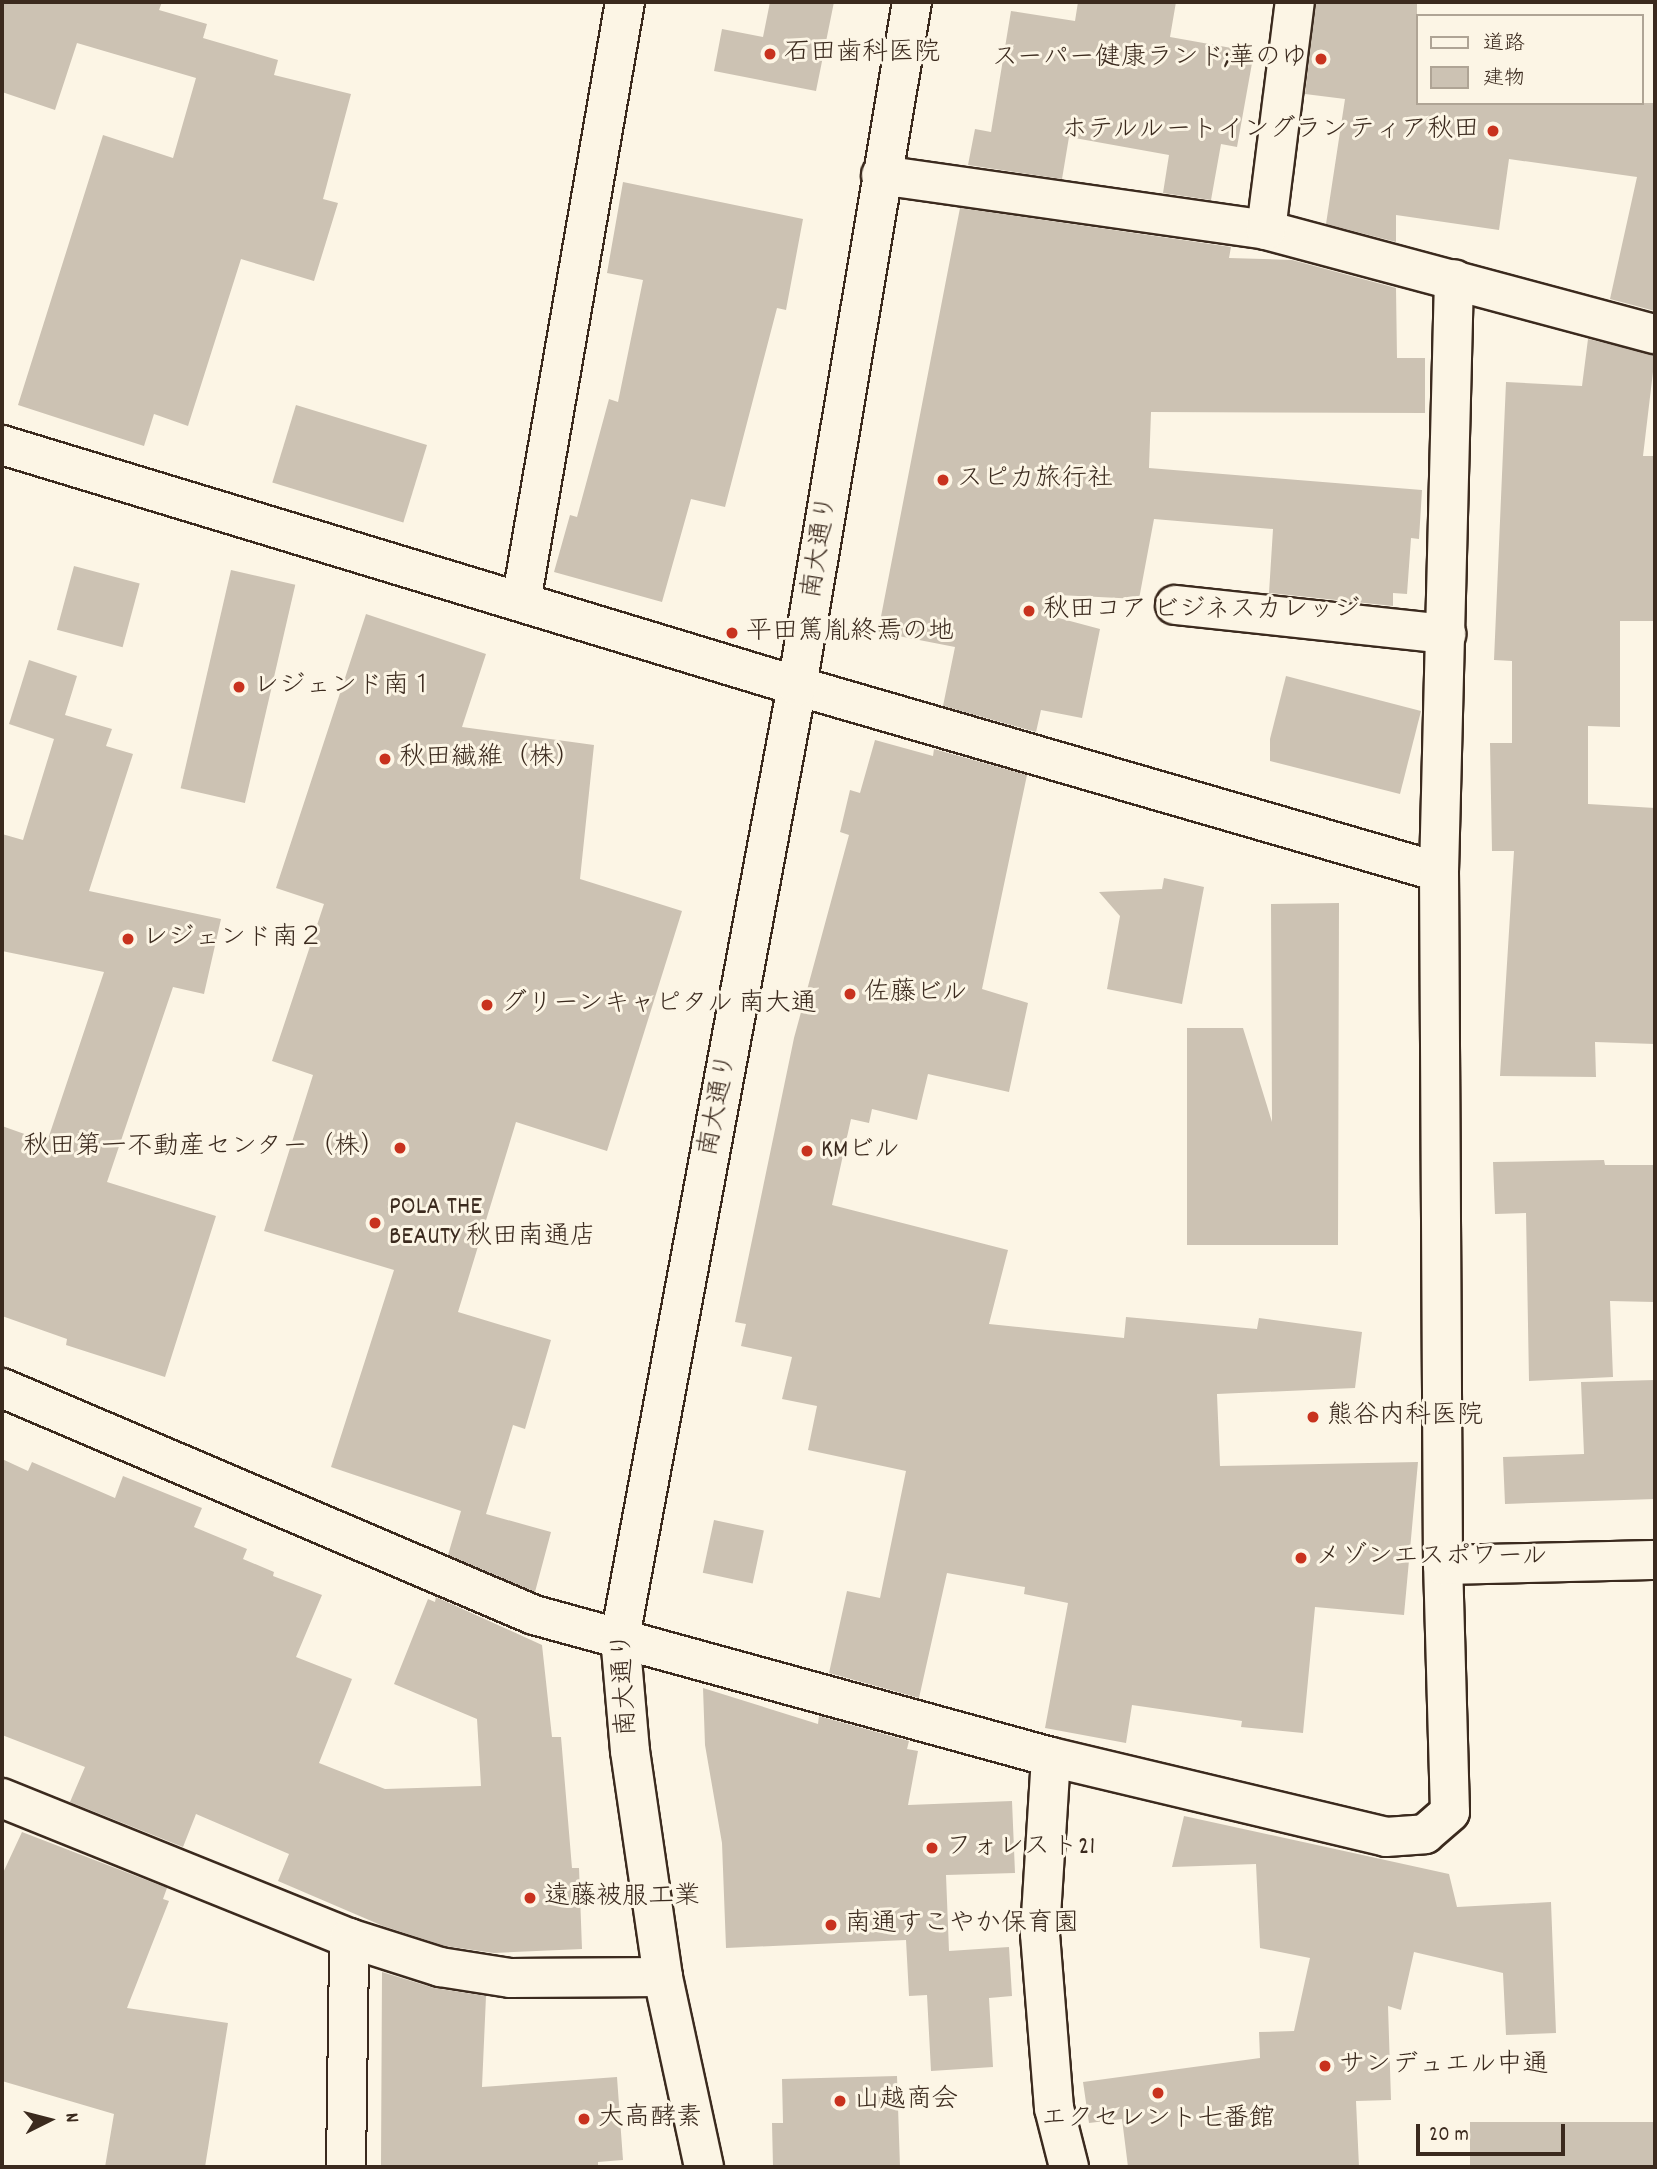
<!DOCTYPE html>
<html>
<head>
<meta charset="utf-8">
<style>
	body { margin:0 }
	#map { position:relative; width:1657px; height:2169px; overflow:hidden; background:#fcf5e5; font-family:Dekko,"Klee One",sans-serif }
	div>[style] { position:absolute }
	.building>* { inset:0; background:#ccc2b3; transform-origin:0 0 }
	.roads { filter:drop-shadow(2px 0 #3b2a1e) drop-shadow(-2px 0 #3b2a1e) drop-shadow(0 2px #3b2a1e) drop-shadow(0 -2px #3b2a1e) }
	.street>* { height:38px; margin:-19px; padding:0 19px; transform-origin:19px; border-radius:19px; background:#fcf5e5 }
	.secondary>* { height:38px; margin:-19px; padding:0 19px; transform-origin:19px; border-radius:19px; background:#fcf5e5 }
	.dots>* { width:19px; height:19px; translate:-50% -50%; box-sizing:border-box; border:4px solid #fcf5e5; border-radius:50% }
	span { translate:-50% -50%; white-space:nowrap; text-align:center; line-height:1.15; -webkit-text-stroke:6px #fcf5e5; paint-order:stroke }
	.poi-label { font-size:26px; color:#3b2a1e }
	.left { translate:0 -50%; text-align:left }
	.right { translate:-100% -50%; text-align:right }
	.street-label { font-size:26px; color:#3b2a1e }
	.frame { position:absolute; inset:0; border:4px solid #3b2a1e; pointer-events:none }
	.legend { position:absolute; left:1416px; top:14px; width:228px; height:91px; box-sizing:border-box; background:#fcf5e5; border:2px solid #afa495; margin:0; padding:9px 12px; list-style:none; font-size:21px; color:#3b2a1e }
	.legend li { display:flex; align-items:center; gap:14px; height:35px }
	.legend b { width:35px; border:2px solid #afa495 }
	.north { position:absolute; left:14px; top:2085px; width:70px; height:70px; -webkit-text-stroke:5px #fcf5e5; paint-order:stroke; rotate:84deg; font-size:19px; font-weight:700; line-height:28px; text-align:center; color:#3b2a1e }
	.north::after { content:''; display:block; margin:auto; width:24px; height:32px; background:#3b2a1e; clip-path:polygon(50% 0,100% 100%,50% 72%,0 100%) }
	.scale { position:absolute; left:1416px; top:2124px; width:149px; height:32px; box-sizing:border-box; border:4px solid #3b2a1e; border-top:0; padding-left:9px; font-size:21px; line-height:24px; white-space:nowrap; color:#3b2a1e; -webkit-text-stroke:5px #fcf5e5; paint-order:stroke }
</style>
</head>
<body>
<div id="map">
	<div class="building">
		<i style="clip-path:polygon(2px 2px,162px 2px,159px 10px,207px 24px,203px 38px,278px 60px,274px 75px,351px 94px,323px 199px,338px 203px,314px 281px,241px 259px,188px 426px,154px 414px,144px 446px,18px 405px,103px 135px,173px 158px,196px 78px,77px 43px,55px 110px,2px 92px)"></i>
		<i style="clip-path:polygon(770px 2px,834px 2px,816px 91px,714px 71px,722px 29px,763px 37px)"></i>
		<i style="clip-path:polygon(1078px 2px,1176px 2px,1170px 37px,1254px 52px,1237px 147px,1221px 144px,1211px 200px,1163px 193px,1169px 155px,1069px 137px,1062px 179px,968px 165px,975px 129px,991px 132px,1011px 11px,1075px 21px)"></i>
		<i style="clip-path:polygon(1316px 2px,1417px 2px,1417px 103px,1655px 103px,1655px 311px,1610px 299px,1637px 177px,1509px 159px,1499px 230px,1396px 215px,1396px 242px,1326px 224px,1345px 99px,1305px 94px)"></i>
		<i style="clip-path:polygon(623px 182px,803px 219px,786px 310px,777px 308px,725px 507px,691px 499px,662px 602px,554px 572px,570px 515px,577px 517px,609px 399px,618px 402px,643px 280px,607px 273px)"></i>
		<i style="clip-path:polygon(960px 208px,1231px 247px,1229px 258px,1292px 260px,1396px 288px,1397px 358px,1425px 358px,1425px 413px,1151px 412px,1149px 468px,1422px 490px,1419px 539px,1411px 538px,1407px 594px,1393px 593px,1393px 606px,1269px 593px,1273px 529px,1154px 519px,1139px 599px,1058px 595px,1055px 617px,1100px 629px,1082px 718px,1041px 710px,1036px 732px,943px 706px,955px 647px,878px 632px)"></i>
		<i style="clip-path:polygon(1588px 339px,1655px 355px,1643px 456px,1655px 456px,1655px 621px,1620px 621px,1620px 727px,1588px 726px,1588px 804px,1655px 808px,1655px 1044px,1595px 1042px,1596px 1077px,1500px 1076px,1514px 851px,1492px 851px,1490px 743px,1512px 743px,1512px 661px,1494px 660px,1506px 382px,1582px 386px)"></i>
		<i style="left:296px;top:405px;width:137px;height:81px;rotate:17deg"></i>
		<i style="left:74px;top:566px;width:68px;height:66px;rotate:15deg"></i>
		<i style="left:231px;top:570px;width:66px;height:224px;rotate:13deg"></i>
		<i style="clip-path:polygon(366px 614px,486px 654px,462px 727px,594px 745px,580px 879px,682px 911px,607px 1151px,516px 1122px,458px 1312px,551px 1340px,525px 1429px,513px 1425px,486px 1514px,551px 1532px,535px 1592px,448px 1555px,461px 1511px,331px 1467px,394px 1270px,264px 1231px,313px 1075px,272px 1061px,324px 904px,276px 888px)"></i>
		<i style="clip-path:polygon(29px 660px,77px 676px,65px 715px,112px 729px,106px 746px,133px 754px,89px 891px,221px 919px,204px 994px,173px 987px,107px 1182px,216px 1216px,165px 1377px,66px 1345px,67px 1339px,2px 1316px,2px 1126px,47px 1142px,104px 972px,2px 951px,2px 834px,23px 840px,54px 739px,9px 724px)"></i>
		<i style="clip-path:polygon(1286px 676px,1421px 711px,1400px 794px,1270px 761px,1270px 739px)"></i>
		<i style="clip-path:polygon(875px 740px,933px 756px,934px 749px,1027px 775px,982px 989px,1028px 1003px,1009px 1092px,928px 1074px,917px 1120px,872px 1109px,869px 1123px,851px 1119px,832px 1205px,1008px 1250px,989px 1324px,1124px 1338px,1126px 1317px,1257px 1329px,1259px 1318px,1362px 1332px,1355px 1388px,1217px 1394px,1220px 1466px,1418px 1462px,1404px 1615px,1315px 1607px,1303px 1733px,1241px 1727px,1242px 1721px,1132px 1705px,1126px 1743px,1045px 1728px,1068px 1603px,1024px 1594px,1025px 1587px,947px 1573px,919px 1698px,829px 1673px,847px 1591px,880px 1598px,906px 1471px,808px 1450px,817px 1406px,782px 1399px,792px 1357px,741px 1346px,746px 1324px,735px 1322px,794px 1038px,849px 835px,840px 832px,850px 790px,860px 793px)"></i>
		<i style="clip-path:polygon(1164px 878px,1204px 887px,1182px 1004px,1107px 989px,1120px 916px,1099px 892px,1162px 889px)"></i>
		<i style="clip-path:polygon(1339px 903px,1338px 1245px,1187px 1245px,1187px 1028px,1243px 1028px,1272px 1122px,1271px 904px)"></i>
		<i style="clip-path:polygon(1604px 1160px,1605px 1165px,1655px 1165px,1655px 1302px,1610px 1301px,1613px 1377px,1529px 1381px,1526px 1213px,1495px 1214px,1493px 1162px)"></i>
		<i style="clip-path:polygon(1655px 1380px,1655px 1499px,1505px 1504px,1503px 1457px,1584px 1454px,1581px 1382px)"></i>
		<i style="clip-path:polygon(2px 1459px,28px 1471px,32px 1462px,115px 1498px,123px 1476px,202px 1508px,194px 1527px,247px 1549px,243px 1559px,274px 1572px,273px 1576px,322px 1595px,296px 1657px,352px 1679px,319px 1763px,385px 1789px,481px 1786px,477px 1719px,394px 1684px,428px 1599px,435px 1602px,436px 1597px,542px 1645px,552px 1737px,561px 1737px,572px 1868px,579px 1868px,582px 1949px,494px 1953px,445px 1946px,383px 1926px,278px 1881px,289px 1854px,196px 1814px,183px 1847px,70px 1802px,85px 1767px,2px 1735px)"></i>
		<i style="left:714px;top:1520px;width:51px;height:54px;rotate:12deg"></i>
		<i style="clip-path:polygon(703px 1688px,818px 1724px,819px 1716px,909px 1741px,907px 1749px,918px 1751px,908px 1805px,1012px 1801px,1015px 1873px,946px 1875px,949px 1951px,1009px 1947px,1012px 1996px,989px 1998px,993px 2067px,931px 2071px,927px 1995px,909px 1996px,906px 1940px,726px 1948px,722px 1843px,705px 1745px)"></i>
		<i style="clip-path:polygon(1184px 1816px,1449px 1874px,1457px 1907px,1551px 1902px,1556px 2033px,1506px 2035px,1503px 1973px,1414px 1952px,1401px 2010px,1388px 2006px,1391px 2100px,1356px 2101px,1359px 2167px,1128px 2167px,1122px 2119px,1089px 2123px,1083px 2082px,1260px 2058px,1259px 2032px,1294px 2031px,1310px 1958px,1260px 1948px,1256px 1864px,1172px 1867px)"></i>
		<i style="clip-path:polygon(22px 1832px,167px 1888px,163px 1899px,169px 1901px,127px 2008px,228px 2023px,205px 2167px,105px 2167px,114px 2114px,2px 2081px,2px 1875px)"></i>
		<i style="clip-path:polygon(382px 1972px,434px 1988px,486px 1996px,482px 2087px,617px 2077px,623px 2160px,598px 2162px,598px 2167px,381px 2167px)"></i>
		<i style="clip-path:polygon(897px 2076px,900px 2167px,773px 2167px,772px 2123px,783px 2123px,782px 2079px)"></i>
		<i style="left:1655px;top:2122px;width:45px;height:185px;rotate:90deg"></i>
	</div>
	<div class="roads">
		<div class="street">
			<i style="left:881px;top:175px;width:389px;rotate:8.1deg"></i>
			<i style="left:1266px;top:230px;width:403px;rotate:15deg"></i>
			<i style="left:1266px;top:230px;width:230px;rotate:-82.8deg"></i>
			<i style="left:521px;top:602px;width:609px;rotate:-80.17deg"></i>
			<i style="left:1175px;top:605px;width:273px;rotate:6.1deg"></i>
			<i style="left:797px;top:686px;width:668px;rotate:16.16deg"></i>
			<i style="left:2px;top:1388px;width:578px;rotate:23.11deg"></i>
			<i style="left:534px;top:1615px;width:536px;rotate:15.36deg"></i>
			<i style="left:1051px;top:1757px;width:344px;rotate:13.4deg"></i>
			<i style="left:1386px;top:1837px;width:39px;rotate:-4deg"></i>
			<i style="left:1425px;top:1834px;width:33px;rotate:-41deg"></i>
			<i style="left:1450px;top:1812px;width:247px;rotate:-91.6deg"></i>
			<i style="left:1443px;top:1565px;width:693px;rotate:-90.33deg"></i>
			<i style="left:1439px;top:872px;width:593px;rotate:-88.55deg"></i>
			<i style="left:1443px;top:1565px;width:212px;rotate:-1.4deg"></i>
			<i style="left:1051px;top:1757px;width:177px;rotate:93.6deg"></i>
			<i style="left:1040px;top:1934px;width:175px;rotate:85.4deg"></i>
			<i style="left:1054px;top:2108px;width:61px;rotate:75.7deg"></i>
			<i style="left:2px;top:1798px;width:374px;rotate:22deg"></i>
			<i style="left:349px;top:1938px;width:96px;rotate:17.7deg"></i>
			<i style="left:440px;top:1967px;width:71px;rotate:8.9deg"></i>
			<i style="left:510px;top:1978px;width:153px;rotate:-0.4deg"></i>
			<i style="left:346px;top:2167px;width:229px;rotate:-89.2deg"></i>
		</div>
		<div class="secondary">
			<i style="left:2px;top:445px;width:831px;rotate:16.86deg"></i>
			<i style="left:704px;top:2167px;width:194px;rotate:-102.2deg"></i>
			<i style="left:663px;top:1977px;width:228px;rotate:-98.3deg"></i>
			<i style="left:630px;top:1751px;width:114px;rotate:-95deg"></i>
			<i style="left:620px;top:1637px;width:967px;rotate:-79.46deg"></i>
			<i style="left:797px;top:686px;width:694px;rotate:-80.46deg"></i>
		</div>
	</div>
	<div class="dots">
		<i style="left:770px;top:54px;background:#c8321e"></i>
		<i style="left:1321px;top:59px;background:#c8321e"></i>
		<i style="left:1493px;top:131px;background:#c8321e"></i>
		<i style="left:943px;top:480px;background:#c8321e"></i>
		<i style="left:1029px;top:611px;background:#c8321e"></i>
		<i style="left:732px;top:633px;background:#c8321e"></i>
		<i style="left:239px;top:687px;background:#c8321e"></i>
		<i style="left:385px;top:759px;background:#c8321e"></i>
		<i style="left:128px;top:939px;background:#c8321e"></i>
		<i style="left:850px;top:994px;background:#c8321e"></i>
		<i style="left:487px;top:1005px;background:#c8321e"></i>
		<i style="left:400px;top:1148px;background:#c8321e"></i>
		<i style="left:807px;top:1151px;background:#c8321e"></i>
		<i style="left:375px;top:1223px;background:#c8321e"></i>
		<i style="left:1313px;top:1417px;background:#c8321e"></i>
		<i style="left:1301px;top:1558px;background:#c8321e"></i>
		<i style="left:932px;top:1848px;background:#c8321e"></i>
		<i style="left:530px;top:1898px;background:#c8321e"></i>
		<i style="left:831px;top:1925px;background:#c8321e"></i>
		<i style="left:1325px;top:2066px;background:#c8321e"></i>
		<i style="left:1158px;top:2093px;background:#c8321e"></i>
		<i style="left:840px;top:2101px;background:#c8321e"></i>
		<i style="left:584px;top:2119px;background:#c8321e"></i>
	</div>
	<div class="poi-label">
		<span class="left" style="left:784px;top:54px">石田歯科医院</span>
		<span class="right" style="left:1307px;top:59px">スーパー健康ランド;華のゆ</span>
		<span class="right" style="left:1479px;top:131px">ホテルルートイングランティア秋田</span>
		<span class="left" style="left:957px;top:480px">スピカ旅行社</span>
		<span class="left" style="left:1043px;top:611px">秋田コア ビジネスカレッジ</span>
		<span class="left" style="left:746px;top:633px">平田篤胤終焉の地</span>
		<span class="left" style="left:253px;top:687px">レジェンド南１</span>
		<span class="left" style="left:399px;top:759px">秋田繊維（株）</span>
		<span class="left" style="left:142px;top:939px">レジェンド南２</span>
		<span class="left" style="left:864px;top:994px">佐藤ビル</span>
		<span class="left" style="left:501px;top:1005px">グリーンキャピタル 南大通</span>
		<span class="right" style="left:386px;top:1148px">秋田第一不動産センター（株）</span>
		<span class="left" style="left:821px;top:1151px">KMビル</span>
		<span class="left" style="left:389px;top:1223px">POLA THE<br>BEAUTY 秋田南通店</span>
		<span class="left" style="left:1327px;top:1417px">熊谷内科医院</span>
		<span class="left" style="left:1315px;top:1558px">メゾンエスポワール</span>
		<span class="left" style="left:946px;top:1848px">フォレスト21</span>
		<span class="left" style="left:544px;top:1898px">遠藤被服工業</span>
		<span class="left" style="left:845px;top:1925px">南通すこやか保育園</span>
		<span class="left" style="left:1339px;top:2066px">サンデュエル中通</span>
		<span class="left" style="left:854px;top:2101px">山越商会</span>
		<span class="left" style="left:598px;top:2119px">大高酵素</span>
		<span style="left:1158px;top:2120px">エクセレント七番館</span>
	</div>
	<div class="street-label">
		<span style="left:821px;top:547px;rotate:-81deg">南大通り</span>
		<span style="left:719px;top:1105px;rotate:-79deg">南大通り</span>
		<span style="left:626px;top:1684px;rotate:-93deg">南大通り</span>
	</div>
	<div class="frame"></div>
	<ul class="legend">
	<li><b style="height:9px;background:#fcf5e5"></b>道路</li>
	<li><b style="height:19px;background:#ccc2b3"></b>建物</li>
	</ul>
	<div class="north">N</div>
	<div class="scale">20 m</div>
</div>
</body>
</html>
